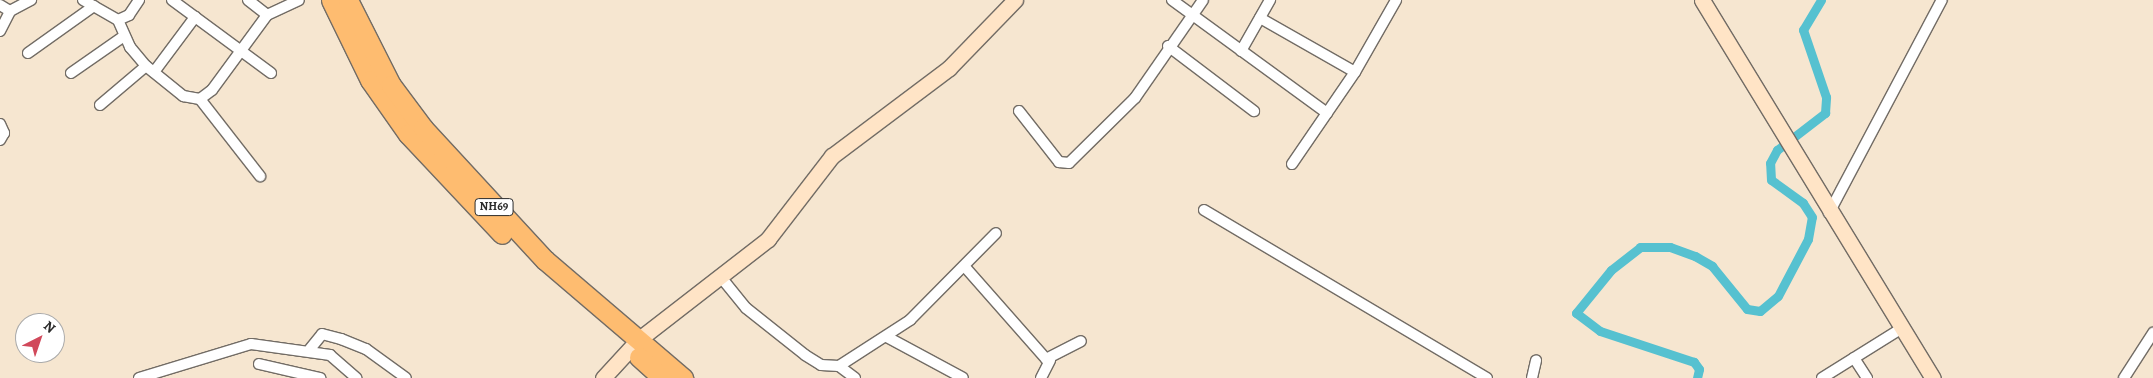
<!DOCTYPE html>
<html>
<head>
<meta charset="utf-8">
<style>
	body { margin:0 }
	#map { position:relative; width:2153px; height:378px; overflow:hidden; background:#f6e6d0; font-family:Alegreya,serif }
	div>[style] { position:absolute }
	.canal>* { height:9px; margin:-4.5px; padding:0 4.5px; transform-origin:4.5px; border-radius:4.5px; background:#56c1d0 }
	.roads { filter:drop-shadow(1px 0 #726c65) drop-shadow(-1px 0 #726c65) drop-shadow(0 1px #726c65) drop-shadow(0 -1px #726c65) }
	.street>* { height:10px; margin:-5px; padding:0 5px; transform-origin:5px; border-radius:5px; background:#fff }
	.secondary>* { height:15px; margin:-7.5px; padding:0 7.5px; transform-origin:7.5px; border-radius:7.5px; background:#ffe4c6 }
	.highway>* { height:19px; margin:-9.5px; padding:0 9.5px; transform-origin:9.5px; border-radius:9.5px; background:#febc70 }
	span { translate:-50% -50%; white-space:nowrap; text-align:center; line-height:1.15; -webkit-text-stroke:5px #fff; paint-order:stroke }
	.shield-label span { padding:1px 4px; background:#fff; border:1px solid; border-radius:4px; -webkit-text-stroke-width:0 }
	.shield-label { font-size:12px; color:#2b2b2b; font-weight:700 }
	.north { position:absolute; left:15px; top:313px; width:50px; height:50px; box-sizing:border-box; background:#fff; border:1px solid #aaa; border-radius:50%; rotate:41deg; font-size:14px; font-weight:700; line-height:20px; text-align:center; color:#2b2b2b }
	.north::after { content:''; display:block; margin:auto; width:18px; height:22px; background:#d1495b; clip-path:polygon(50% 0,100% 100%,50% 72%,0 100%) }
</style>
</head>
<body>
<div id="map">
	<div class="canal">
		<i style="left:1697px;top:378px;width:9px;rotate:-77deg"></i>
		<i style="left:1699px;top:369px;width:9px;rotate:-126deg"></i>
		<i style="left:1694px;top:362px;width:99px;rotate:-161.7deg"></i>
		<i style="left:1600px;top:331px;width:30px;rotate:-143deg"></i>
		<i style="left:1576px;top:313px;width:55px;rotate:-50.9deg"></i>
		<i style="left:1611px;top:270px;width:37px;rotate:-38deg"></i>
		<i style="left:1640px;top:247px;width:30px"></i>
		<i style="left:1670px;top:247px;width:27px;rotate:20deg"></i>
		<i style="left:1695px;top:256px;width:20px;rotate:30deg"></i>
		<i style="left:1712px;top:266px;width:55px;rotate:50.9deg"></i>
		<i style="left:1747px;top:309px;width:13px;rotate:9deg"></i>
		<i style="left:1760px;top:311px;width:23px;rotate:-40deg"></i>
		<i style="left:1778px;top:296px;width:64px;rotate:-62.2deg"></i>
		<i style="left:1808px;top:239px;width:22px;rotate:-80deg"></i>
		<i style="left:1812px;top:217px;width:17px;rotate:-123deg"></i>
		<i style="left:1803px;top:203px;width:39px;rotate:-144deg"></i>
		<i style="left:1771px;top:180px;width:17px;rotate:-93deg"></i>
		<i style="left:1770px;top:163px;width:15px;rotate:-62deg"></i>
		<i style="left:1777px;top:150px;width:61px;rotate:-37.6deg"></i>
		<i style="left:1825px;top:113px;width:16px;rotate:-86deg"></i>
		<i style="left:1826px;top:97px;width:71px;rotate:-108.9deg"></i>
		<i style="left:1803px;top:30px;width:35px;rotate:-59deg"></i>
	</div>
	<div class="roads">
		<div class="street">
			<i style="left:83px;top:0;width:40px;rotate:29.7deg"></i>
			<i style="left:118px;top:20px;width:12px;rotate:-24deg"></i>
			<i style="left:129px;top:15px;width:18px;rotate:-56deg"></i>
			<i style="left:172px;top:0;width:123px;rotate:36.4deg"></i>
			<i style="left:248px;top:0;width:24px;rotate:38deg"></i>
			<i style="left:1172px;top:0;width:192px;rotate:36.1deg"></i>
			<i style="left:0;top:5px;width:12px;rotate:31deg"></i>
			<i style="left:10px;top:11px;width:24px;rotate:-28deg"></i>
			<i style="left:1260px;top:18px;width:109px;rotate:29.6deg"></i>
			<i style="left:118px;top:20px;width:30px;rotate:66deg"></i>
			<i style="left:130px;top:47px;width:25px;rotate:50deg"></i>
			<i style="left:146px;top:66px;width:48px;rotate:39deg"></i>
			<i style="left:183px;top:96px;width:17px;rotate:10deg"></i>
			<i style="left:200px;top:99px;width:15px;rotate:-37deg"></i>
			<i style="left:212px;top:90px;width:93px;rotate:-53.7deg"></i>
			<i style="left:267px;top:15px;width:35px;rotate:-25deg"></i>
			<i style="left:0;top:31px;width:22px;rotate:-63deg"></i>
			<i style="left:1168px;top:46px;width:108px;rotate:37.1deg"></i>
			<i style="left:1241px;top:51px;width:59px;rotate:-60.4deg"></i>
			<i style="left:28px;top:53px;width:81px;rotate:-35.5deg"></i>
			<i style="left:154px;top:72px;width:69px;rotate:-53.3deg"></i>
			<i style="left:71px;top:73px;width:65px;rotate:-34.9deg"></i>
			<i style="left:200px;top:99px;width:98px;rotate:52.1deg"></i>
			<i style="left:100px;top:105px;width:60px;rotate:-40.3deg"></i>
			<i style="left:1019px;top:111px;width:65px;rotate:51.9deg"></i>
			<i style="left:1059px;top:162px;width:10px;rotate:6deg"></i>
			<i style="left:1069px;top:163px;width:93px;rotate:-44.6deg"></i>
			<i style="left:1135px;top:98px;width:119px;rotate:-55.2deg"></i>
			<i style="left:0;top:124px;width:10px;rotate:66deg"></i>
			<i style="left:4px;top:133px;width:8px;rotate:120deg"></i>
			<i style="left:1292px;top:164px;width:112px;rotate:-55.6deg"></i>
			<i style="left:1355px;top:72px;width:83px;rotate:-60.3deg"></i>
			<i style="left:1204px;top:210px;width:329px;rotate:30.7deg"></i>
			<i style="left:1829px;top:213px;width:241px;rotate:-62.1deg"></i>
			<i style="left:965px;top:267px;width:123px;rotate:48.6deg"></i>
			<i style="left:1046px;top:359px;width:39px;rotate:-27deg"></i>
			<i style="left:720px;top:276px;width:41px;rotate:50.9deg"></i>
			<i style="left:746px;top:308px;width:75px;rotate:38.5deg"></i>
			<i style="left:805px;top:355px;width:19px;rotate:32deg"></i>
			<i style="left:821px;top:365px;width:18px;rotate:3deg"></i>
			<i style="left:839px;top:366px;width:85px;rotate:-32.9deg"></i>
			<i style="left:910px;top:320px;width:122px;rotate:-45.3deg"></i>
			<i style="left:887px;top:337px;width:86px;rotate:28.3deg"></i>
			<i style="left:310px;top:349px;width:19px;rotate:-51deg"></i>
			<i style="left:322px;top:334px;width:20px;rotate:15deg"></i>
			<i style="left:341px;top:339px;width:27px;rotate:22deg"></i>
			<i style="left:366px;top:349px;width:49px;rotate:35.9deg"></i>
			<i style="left:1854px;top:358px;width:24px;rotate:57deg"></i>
			<i style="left:259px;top:364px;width:63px;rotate:12.9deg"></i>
			<i style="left:839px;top:366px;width:20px;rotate:37deg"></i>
			<i style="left:139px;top:378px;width:117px;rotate:-16.9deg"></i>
			<i style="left:251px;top:344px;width:80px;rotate:7.9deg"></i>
			<i style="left:330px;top:355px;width:35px;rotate:41deg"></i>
			<i style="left:1041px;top:378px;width:20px;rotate:-63deg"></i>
			<i style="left:1532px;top:378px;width:18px;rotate:-77deg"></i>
			<i style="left:1822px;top:378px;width:94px;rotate:-32deg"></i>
			<i style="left:2124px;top:378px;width:54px;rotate:-57.2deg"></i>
		</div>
		<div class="secondary">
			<i style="left:1702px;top:0;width:443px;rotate:58.6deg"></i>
			<i style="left:603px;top:378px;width:52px;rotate:-47.4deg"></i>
			<i style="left:638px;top:340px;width:165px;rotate:-37.8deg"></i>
			<i style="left:768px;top:239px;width:105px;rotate:-52.4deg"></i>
			<i style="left:832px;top:156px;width:146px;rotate:-36.9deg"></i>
			<i style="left:949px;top:68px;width:95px;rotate:-45.9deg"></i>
		</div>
		<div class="highway">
			<i style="left:331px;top:0;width:89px;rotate:64deg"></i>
			<i style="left:370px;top:80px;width:66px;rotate:54.9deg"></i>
			<i style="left:408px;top:134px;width:137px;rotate:46.8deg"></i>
			<i style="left:348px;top:0;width:95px;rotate:63.2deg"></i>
			<i style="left:391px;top:85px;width:54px;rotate:53.3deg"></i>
			<i style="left:423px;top:128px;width:180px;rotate:47.3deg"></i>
			<i style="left:545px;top:260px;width:182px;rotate:40.5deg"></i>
			<i style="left:639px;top:357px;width:31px;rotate:42deg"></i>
		</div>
	</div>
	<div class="shield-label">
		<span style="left:494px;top:207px">NH69</span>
	</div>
	<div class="north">N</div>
</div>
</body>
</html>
